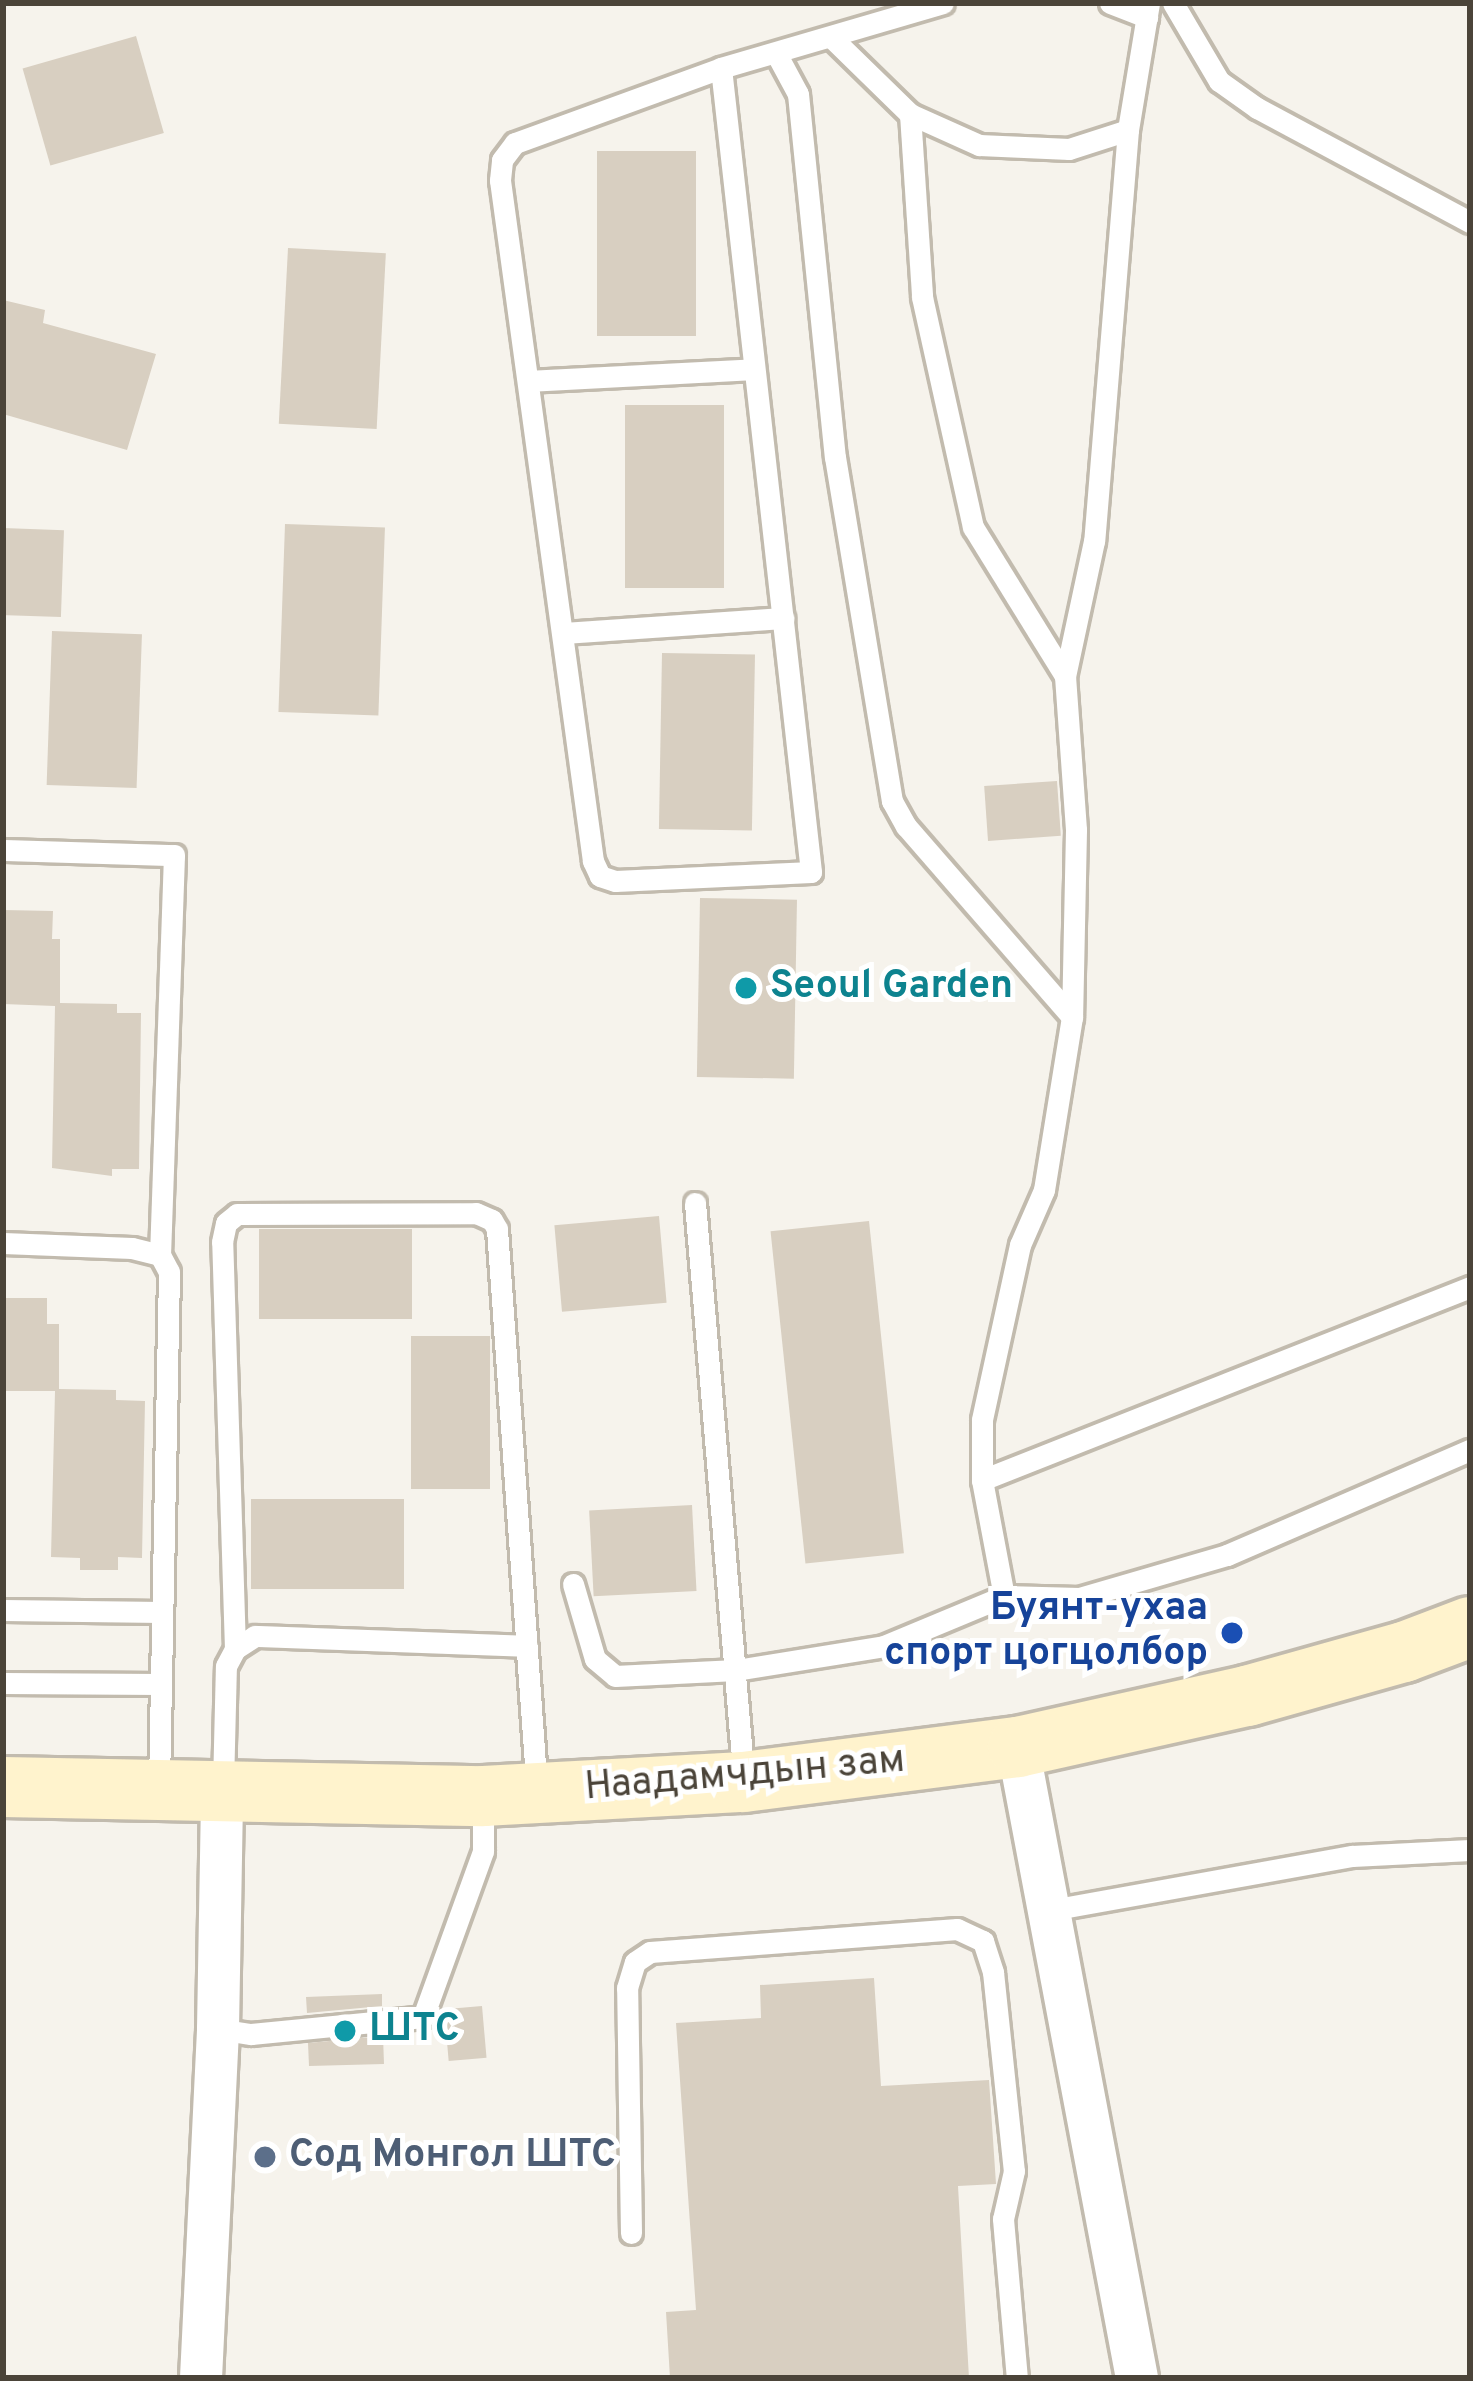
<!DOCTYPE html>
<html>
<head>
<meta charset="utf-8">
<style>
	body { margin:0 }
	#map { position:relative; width:1473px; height:2381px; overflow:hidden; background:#f6f3ec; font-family:Overpass,sans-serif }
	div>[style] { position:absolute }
	.building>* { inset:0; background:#d8cfc1; transform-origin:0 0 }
	.roads { filter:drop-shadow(3px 0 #c2bbae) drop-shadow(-3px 0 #c2bbae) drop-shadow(0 3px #c2bbae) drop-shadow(0 -3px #c2bbae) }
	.service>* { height:21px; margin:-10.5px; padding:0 10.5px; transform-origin:10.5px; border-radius:10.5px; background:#fff }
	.minor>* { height:42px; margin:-21px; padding:0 21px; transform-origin:21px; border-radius:21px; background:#fff }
	.secondary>* { height:60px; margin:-30px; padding:0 30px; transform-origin:30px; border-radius:30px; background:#fff3cd }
	.dots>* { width:33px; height:33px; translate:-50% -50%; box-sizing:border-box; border:6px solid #fff; border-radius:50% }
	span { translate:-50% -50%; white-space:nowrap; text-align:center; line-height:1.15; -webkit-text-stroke:10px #fff; paint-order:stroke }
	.culture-label { font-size:39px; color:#0d838f; font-weight:700 }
	.left { translate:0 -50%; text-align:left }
	.transit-label { font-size:39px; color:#164399; font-weight:700 }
	.right { translate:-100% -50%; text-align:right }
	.street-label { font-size:39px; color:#4b4439 }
	.service-label { font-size:39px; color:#4e5e75; font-weight:700 }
	.frame { position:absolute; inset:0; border:6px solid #4b4439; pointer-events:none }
</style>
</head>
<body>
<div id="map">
	<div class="building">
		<i style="left:136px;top:36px;width:101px;height:118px;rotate:74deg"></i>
		<i style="left:597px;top:151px;width:99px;height:185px"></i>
		<i style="left:288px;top:248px;width:98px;height:176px;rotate:3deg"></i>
		<i style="clip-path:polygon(3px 300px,45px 310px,43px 323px,156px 354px,127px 450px,3px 414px)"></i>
		<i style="left:625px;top:405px;width:99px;height:183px"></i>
		<i style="left:285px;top:524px;width:100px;height:188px;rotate:2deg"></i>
		<i style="left:3px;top:528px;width:61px;height:87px;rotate:2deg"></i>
		<i style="left:52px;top:631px;width:90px;height:154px;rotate:2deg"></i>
		<i style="left:662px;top:653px;width:93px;height:176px;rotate:1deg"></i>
		<i style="left:1057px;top:781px;width:55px;height:73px;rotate:86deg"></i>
		<i style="left:700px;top:898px;width:97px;height:179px;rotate:1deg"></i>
		<i style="clip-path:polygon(3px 910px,53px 911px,52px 939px,60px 939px,60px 1003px,117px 1004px,117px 1013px,141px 1013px,139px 1169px,112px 1169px,112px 1176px,52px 1168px,55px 1006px,3px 1004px)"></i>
		<i style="left:659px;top:1216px;width:87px;height:105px;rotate:85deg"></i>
		<i style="left:869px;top:1221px;width:334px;height:99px;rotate:84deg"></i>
		<i style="left:259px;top:1229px;width:153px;height:90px"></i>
		<i style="clip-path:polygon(3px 1298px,47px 1298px,47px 1324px,59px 1324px,59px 1389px,116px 1390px,116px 1400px,145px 1401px,142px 1558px,118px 1557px,118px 1570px,80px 1570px,80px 1558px,51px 1557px,55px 1391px,3px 1391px)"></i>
		<i style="left:411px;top:1336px;width:79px;height:153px"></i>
		<i style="left:251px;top:1499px;width:153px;height:90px"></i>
		<i style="left:692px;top:1505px;width:86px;height:103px;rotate:87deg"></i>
		<i style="clip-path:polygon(874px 1978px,881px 2086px,989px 2080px,996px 2184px,958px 2186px,969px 2378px,670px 2378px,666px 2312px,696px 2310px,676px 2023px,761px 2018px,760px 1985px)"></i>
		<i style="clip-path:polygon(382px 1994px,382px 2006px,307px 2013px,306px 1997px)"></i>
		<i style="left:482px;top:2006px;width:52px;height:38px;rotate:85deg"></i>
		<i style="clip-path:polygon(383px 2036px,384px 2064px,309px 2066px,308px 2043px)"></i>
	</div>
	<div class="roads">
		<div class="service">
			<i style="left:1110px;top:3px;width:40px;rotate:21deg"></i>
			<i style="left:1149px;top:3px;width:129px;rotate:99.4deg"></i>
			<i style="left:1128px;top:130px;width:412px;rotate:94.7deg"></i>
			<i style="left:1094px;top:541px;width:138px;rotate:102.1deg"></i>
			<i style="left:1065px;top:676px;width:154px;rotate:85.9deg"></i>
			<i style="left:1076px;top:830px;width:187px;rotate:91.2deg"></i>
			<i style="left:1072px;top:1017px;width:175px;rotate:99.2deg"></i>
			<i style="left:1044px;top:1190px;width:60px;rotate:113.6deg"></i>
			<i style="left:1020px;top:1245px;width:179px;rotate:102.3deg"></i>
			<i style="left:982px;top:1420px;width:60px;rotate:90deg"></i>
			<i style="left:982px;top:1480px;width:118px;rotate:79.3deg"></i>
			<i style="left:1004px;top:1596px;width:75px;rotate:1.5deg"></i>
			<i style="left:1079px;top:1598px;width:154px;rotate:-16.2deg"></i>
			<i style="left:1227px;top:1555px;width:265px;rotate:-23.4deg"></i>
			<i style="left:1173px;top:3px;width:91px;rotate:59.5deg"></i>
			<i style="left:1219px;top:81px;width:47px;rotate:35.4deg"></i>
			<i style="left:1257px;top:108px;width:242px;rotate:28.2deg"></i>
			<i style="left:832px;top:38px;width:109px;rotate:44.3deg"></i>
			<i style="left:910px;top:114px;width:76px;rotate:24.2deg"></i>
			<i style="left:979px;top:145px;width:90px;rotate:2.5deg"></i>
			<i style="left:1069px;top:149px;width:62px;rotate:-17.9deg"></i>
			<i style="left:777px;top:55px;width:44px;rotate:61.7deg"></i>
			<i style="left:798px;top:94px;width:365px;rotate:84.2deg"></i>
			<i style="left:835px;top:457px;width:349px;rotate:80.6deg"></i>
			<i style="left:892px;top:801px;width:29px;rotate:61deg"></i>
			<i style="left:906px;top:826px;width:253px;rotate:49deg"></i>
			<i style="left:721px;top:68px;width:809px;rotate:83.61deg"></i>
			<i style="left:811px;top:872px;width:196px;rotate:177.4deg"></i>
			<i style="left:615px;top:881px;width:16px;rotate:-162deg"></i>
			<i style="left:600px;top:876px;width:17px;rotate:-115deg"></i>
			<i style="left:593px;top:861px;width:687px;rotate:-97.78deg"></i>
			<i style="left:500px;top:180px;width:20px;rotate:-84deg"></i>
			<i style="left:502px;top:160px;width:21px;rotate:-53deg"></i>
			<i style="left:515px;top:143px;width:219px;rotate:-20deg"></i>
			<i style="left:721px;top:68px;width:231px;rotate:-16.3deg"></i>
			<i style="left:910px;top:114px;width:183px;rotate:86.2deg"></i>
			<i style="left:922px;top:297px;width:236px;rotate:77.5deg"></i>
			<i style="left:973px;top:527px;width:175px;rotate:58.3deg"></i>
			<i style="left:528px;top:381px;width:226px;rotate:-3deg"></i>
			<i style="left:563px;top:633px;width:221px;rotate:-3.9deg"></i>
			<i style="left:3px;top:850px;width:171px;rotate:1.7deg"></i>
			<i style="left:174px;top:855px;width:400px;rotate:92deg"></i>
			<i style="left:695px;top:1203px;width:580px;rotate:85.15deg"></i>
			<i style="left:3px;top:1243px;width:129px;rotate:2.2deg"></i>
			<i style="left:132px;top:1248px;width:29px;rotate:14deg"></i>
			<i style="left:160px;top:1255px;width:19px;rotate:62deg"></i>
			<i style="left:169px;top:1272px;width:513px;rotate:91.12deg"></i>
			<i style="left:982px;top:1480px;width:525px;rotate:-21.58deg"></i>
			<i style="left:573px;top:1584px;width:78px;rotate:73.7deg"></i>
			<i style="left:595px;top:1659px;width:26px;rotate:40deg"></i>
			<i style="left:615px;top:1676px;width:121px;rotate:-2.8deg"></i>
			<i style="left:736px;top:1670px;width:150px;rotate:-9.2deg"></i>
			<i style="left:884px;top:1646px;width:130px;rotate:-22.6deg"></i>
			<i style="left:3px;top:1610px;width:159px;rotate:0.7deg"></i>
			<i style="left:235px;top:1649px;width:407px;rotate:-91.8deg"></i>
			<i style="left:222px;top:1242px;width:19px;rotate:-78deg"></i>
			<i style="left:226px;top:1223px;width:14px;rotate:-39deg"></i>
			<i style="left:237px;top:1214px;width:239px;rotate:-0.2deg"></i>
			<i style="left:476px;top:1213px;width:17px;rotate:24deg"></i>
			<i style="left:492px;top:1220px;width:10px;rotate:61deg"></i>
			<i style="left:497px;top:1229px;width:564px;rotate:85.94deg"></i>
			<i style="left:3px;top:1683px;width:158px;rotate:0.4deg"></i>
			<i style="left:223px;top:1786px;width:120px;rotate:-88.6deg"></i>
			<i style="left:226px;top:1666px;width:19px;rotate:-62deg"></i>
			<i style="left:235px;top:1649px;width:24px;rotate:-33deg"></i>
			<i style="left:255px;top:1636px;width:272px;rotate:2.1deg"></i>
			<i style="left:1051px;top:1910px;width:306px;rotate:-10.2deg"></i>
			<i style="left:1352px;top:1856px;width:118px;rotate:-2.9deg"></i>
			<i style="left:218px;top:2029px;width:33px;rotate:9deg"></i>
			<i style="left:251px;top:2034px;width:173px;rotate:-5.6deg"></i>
			<i style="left:423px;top:2017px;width:177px;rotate:-70.1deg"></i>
			<i style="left:483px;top:1851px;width:49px;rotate:-90deg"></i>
			<i style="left:631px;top:2233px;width:245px;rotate:-90.9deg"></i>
			<i style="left:627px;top:1988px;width:27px;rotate:-73deg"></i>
			<i style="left:635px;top:1962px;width:18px;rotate:-34deg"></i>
			<i style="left:650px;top:1952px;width:308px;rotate:-4.3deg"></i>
			<i style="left:957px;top:1929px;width:29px;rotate:25deg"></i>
			<i style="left:983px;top:1941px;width:33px;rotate:72deg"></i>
			<i style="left:993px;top:1972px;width:200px;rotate:84deg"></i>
			<i style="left:1014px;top:2171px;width:49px;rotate:102.9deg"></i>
			<i style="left:1003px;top:2219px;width:160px;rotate:85deg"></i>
		</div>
		<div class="minor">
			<i style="left:1018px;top:1747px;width:642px;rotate:79.32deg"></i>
			<i style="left:201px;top:2378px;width:349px;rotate:-87.2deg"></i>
			<i style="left:218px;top:2029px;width:236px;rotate:-89deg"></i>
		</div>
		<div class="secondary">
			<i style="left:3px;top:1787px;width:480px;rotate:1.1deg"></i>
			<i style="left:483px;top:1796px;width:261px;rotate:-3.1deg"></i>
			<i style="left:744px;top:1782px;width:276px;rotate:-7.3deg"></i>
			<i style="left:1018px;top:1747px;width:235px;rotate:-12.6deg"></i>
			<i style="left:1247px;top:1696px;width:163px;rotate:-15.7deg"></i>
			<i style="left:1404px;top:1652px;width:71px;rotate:-20.7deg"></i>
		</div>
	</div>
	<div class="dots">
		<i style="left:746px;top:988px;background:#0f9aa8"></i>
		<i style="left:1232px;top:1633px;background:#1a4fb4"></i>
		<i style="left:345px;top:2031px;background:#0f9aa8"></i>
		<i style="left:265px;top:2157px;background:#5c6f8a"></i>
	</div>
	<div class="culture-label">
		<span class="left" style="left:770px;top:988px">Seoul Garden</span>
		<span class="left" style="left:369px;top:2031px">ШТС</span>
	</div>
	<div class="transit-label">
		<span class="right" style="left:1208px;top:1633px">Буянт-ухаа<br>спорт цогцолбор</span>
	</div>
	<div class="street-label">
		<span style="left:745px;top:1776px;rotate:-5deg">Наадамчдын зам</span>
	</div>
	<div class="service-label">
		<span class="left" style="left:289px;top:2157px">Сод Монгол ШТС</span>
	</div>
	<div class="frame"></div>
</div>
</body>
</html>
